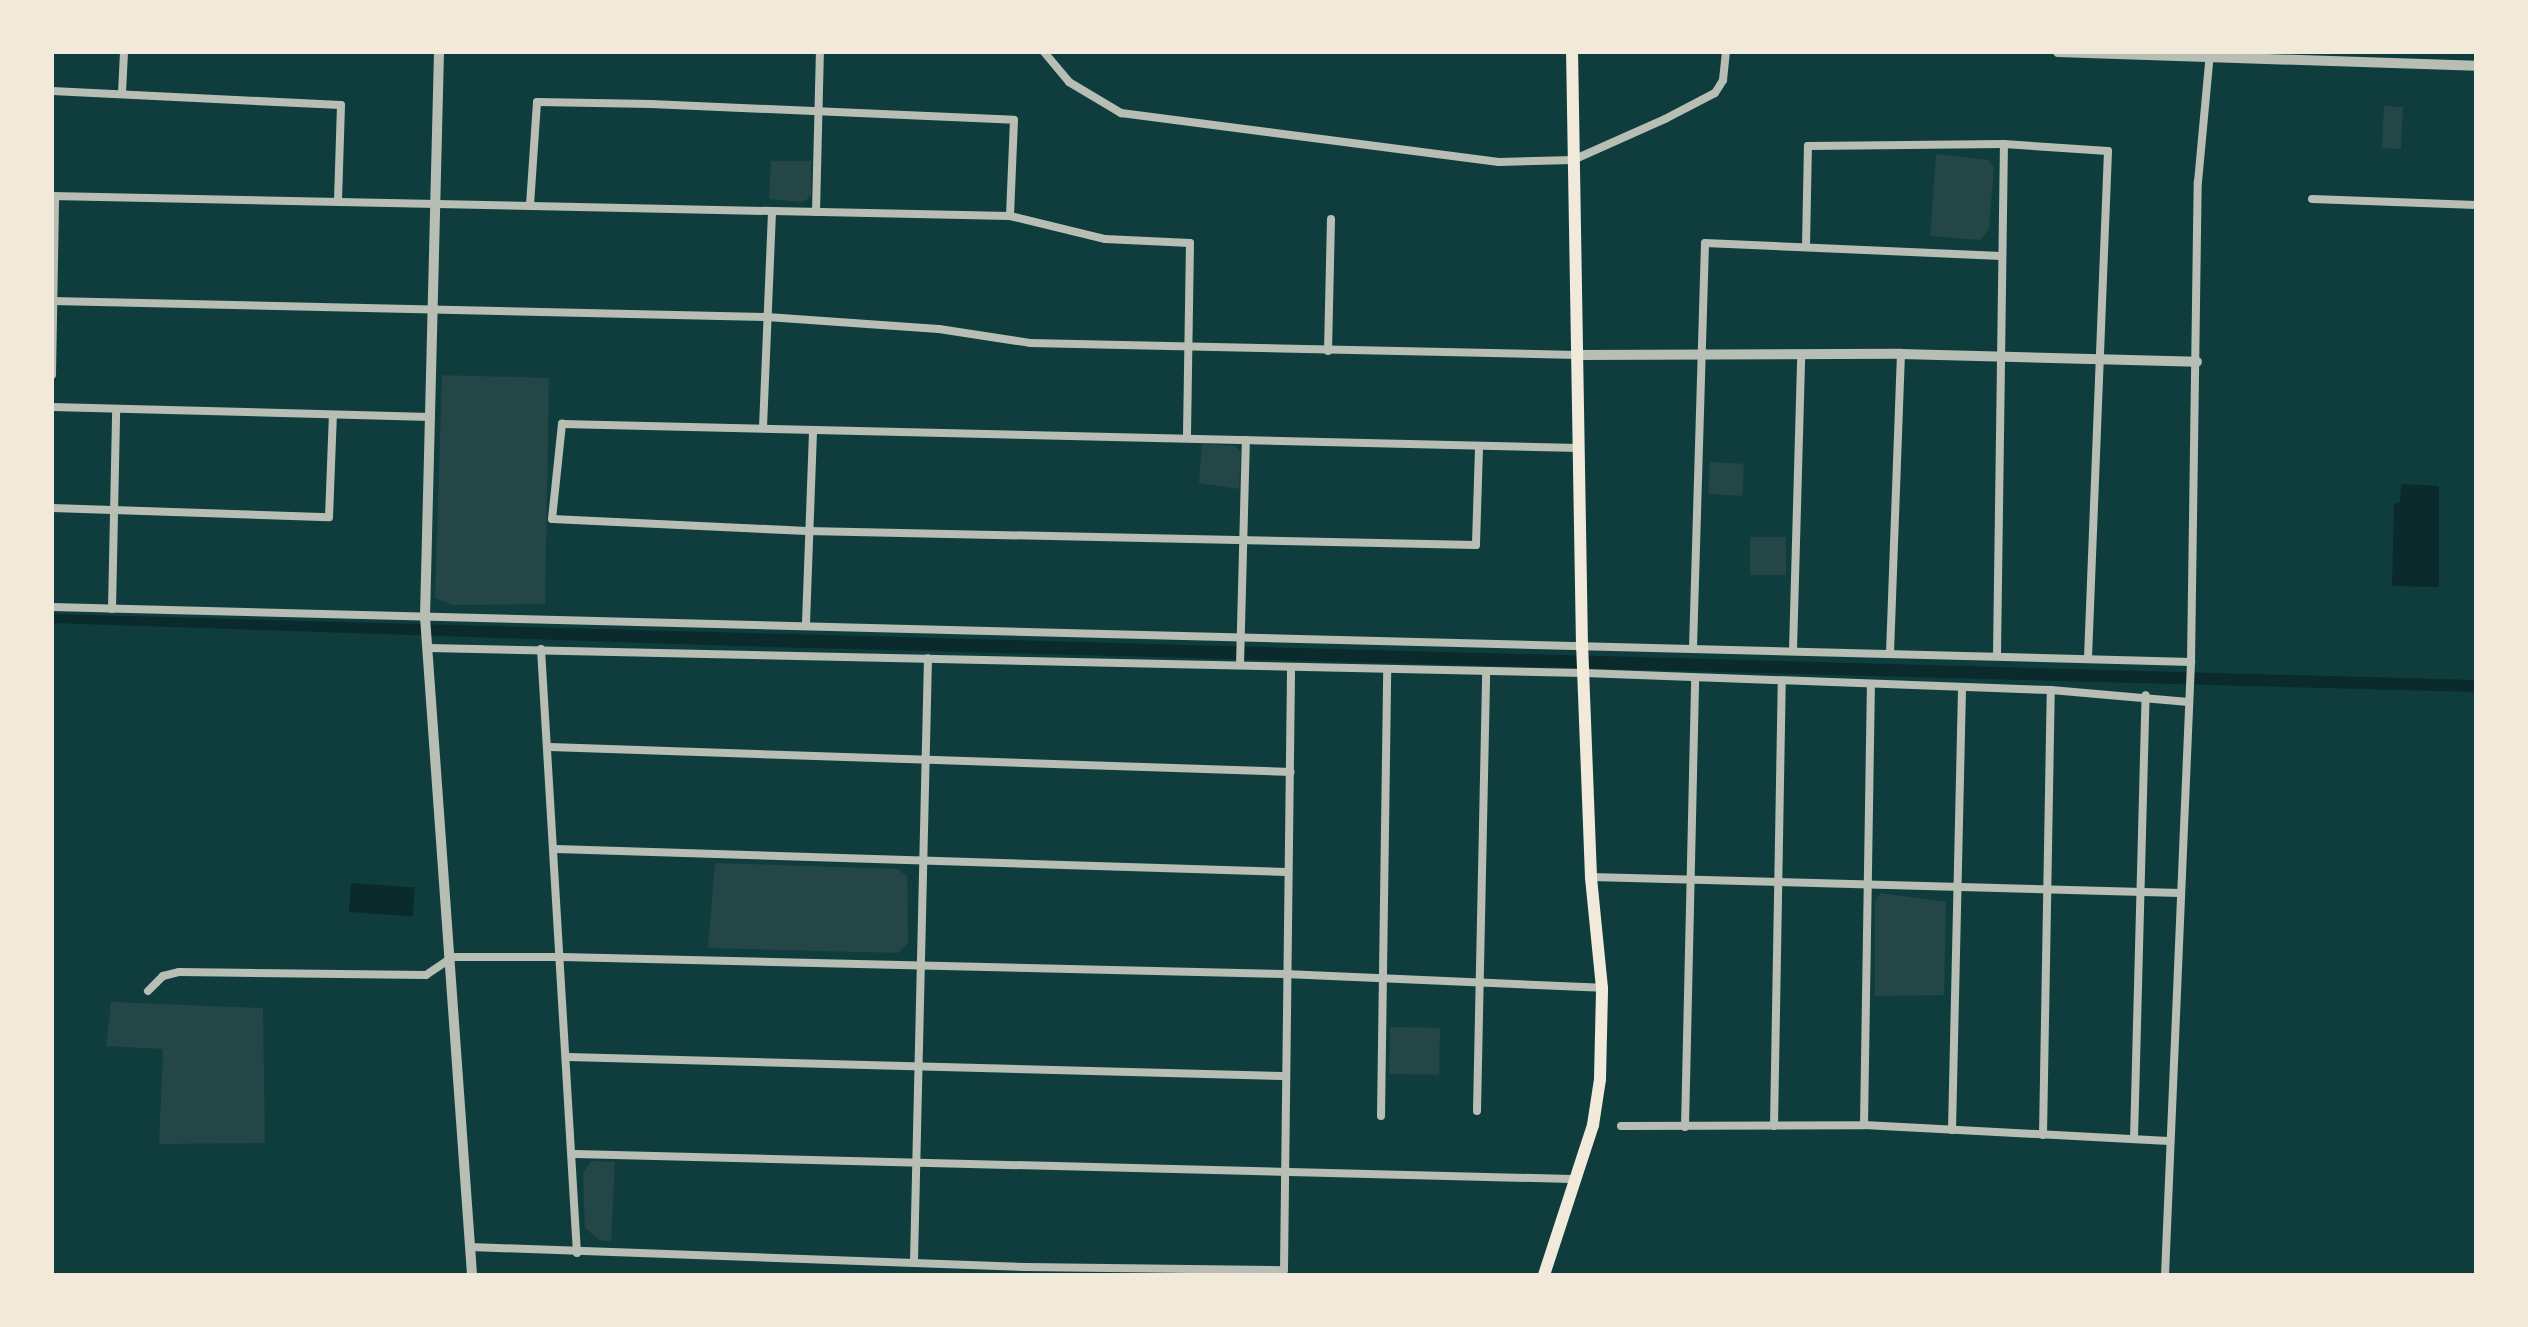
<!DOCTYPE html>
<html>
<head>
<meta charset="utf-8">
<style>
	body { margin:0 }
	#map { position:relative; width:2528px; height:1327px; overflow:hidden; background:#0f3d3e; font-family:Rubik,sans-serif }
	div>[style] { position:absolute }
	.green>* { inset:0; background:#244646; transform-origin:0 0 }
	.water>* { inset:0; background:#0a2a2b; transform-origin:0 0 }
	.minor>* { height:8px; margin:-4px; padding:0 4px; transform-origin:4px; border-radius:4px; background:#b8beb3 }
	.tertiary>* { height:10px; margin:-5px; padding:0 5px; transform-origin:5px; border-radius:5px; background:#b8beb3 }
	.secondary>* { height:12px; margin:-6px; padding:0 6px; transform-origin:6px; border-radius:6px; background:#f1e9da }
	span { translate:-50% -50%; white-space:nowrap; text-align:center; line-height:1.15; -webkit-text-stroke:6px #f1e9da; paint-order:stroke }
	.frame { position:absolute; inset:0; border:54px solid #f1e9da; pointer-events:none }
</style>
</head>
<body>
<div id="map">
	<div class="green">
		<i style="left:2384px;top:106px;width:19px;height:42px;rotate:3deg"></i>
		<i style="clip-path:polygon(1936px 154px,1988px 160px,1994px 167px,1989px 229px,1980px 240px,1930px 236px)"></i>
		<i style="clip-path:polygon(771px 161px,811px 161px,811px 195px,804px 202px,769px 199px)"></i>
		<i style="clip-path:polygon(442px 375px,549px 378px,545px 604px,452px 605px,435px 598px)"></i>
		<i style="clip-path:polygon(1202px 444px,1236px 446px,1241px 452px,1239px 489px,1199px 483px)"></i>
		<i style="left:1710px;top:462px;width:34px;height:32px;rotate:3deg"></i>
		<i style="left:1750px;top:537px;width:36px;height:38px"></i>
		<i style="clip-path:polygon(715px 863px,897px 869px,907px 876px,908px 943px,898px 953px,708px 948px)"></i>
		<i style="clip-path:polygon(1880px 893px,1946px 902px,1944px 995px,1875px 996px,1875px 902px)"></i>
		<i style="clip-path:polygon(111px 1002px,263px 1008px,265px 1143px,159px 1144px,163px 1049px,106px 1046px)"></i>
		<i style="left:1390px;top:1027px;width:50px;height:47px;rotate:1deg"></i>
		<i style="clip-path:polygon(591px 1161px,615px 1162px,611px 1242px,599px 1240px,585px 1228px,583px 1173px)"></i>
	</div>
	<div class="water">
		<i style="clip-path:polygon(2401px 484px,2439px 486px,2439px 587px,2392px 586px,2394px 504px,2400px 503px)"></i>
		<i style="clip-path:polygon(52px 614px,2476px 680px,2476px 692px,738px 646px,52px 623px)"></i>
		<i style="left:351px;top:883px;width:64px;height:29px;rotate:4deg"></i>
	</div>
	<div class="minor">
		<i style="left:1044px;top:52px;width:39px;rotate:50deg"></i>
		<i style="left:1069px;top:82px;width:61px;rotate:30.8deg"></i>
		<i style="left:1121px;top:113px;width:381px;rotate:7.4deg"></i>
		<i style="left:1499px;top:162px;width:74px;rotate:-1.5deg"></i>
		<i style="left:1573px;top:160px;width:101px;rotate:-24deg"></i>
		<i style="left:1665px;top:119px;width:56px;rotate:-27.5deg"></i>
		<i style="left:1715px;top:93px;width:15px;rotate:-58deg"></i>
		<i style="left:1723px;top:80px;width:28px;rotate:-84deg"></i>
		<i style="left:52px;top:91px;width:289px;rotate:2.8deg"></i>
		<i style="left:341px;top:105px;width:94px;rotate:91.8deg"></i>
		<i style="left:122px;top:93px;width:41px;rotate:-87.2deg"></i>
		<i style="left:52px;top:196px;width:958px;rotate:1.2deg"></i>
		<i style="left:1010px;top:216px;width:98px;rotate:13.6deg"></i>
		<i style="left:1105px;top:239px;width:85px;rotate:2.7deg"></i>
		<i style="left:1190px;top:243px;width:193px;rotate:90.9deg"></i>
		<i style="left:2312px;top:199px;width:164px;rotate:2.1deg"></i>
		<i style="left:530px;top:205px;width:103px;rotate:-86.1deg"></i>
		<i style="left:537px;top:102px;width:114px;rotate:1deg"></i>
		<i style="left:651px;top:104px;width:363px;rotate:2.5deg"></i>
		<i style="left:1014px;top:120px;width:96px;rotate:92.4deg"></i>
		<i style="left:816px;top:212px;width:160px;rotate:-88.6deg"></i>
		<i style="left:1806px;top:247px;width:101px;rotate:-88.9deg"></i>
		<i style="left:1808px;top:146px;width:196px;rotate:-0.6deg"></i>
		<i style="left:2004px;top:144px;width:104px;rotate:3.9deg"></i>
		<i style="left:2108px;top:151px;width:507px;rotate:92.26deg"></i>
		<i style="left:52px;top:301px;width:715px;rotate:1.28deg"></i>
		<i style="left:767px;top:317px;width:172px;rotate:4deg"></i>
		<i style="left:939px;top:329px;width:92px;rotate:8.7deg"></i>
		<i style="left:1030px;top:343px;width:548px;rotate:1.25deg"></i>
		<i style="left:1328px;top:351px;width:132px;rotate:-88.7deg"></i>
		<i style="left:52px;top:375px;width:179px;rotate:-89deg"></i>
		<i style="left:52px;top:407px;width:378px;rotate:1.5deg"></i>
		<i style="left:763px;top:427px;width:216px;rotate:-87.6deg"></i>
		<i style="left:1479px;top:448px;width:97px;rotate:91.8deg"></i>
		<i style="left:1476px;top:545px;width:669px;rotate:-178.8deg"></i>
		<i style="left:807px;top:531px;width:255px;rotate:-177.3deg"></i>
		<i style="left:552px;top:519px;width:96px;rotate:-84deg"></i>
		<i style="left:562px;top:424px;width:1017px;rotate:1.35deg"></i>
		<i style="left:52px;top:508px;width:277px;rotate:1.9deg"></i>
		<i style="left:329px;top:517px;width:102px;rotate:-87.8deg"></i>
		<i style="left:52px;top:607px;width:2140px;rotate:1.47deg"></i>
		<i style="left:112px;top:609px;width:199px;rotate:-88.8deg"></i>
		<i style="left:806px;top:623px;width:193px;rotate:-87.9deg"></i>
		<i style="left:428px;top:648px;width:1156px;rotate:1.24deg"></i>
		<i style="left:1584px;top:673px;width:467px;rotate:2.1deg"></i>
		<i style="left:2051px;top:690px;width:138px;rotate:5deg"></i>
		<i style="left:1693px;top:648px;width:405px;rotate:-88.3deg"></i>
		<i style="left:1705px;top:243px;width:296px;rotate:2.5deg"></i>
		<i style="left:541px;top:649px;width:605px;rotate:86.59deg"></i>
		<i style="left:1793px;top:650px;width:295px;rotate:-88.4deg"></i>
		<i style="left:1890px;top:653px;width:299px;rotate:-87.9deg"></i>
		<i style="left:1997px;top:655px;width:511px;rotate:-89.22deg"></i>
		<i style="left:1240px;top:665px;width:225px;rotate:-88.5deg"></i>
		<i style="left:550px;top:747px;width:741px;rotate:1.93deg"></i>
		<i style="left:556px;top:849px;width:730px;rotate:1.8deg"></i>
		<i style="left:1591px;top:877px;width:590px;rotate:1.55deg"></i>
		<i style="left:148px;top:991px;width:21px;rotate:-45deg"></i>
		<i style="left:163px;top:976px;width:16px;rotate:-14deg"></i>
		<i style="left:179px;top:972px;width:247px;rotate:0.7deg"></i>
		<i style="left:426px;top:975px;width:32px;rotate:-34deg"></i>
		<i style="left:453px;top:957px;width:109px"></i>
		<i style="left:562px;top:957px;width:723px;rotate:1.35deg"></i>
		<i style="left:1285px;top:974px;width:317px;rotate:2.5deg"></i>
		<i style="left:568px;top:1057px;width:715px;rotate:1.52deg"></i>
		<i style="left:1477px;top:1111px;width:438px;rotate:-88.8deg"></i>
		<i style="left:1381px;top:1116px;width:445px;rotate:-89.2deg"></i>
		<i style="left:1864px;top:1125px;width:439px;rotate:-89.1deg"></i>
		<i style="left:1621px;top:1126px;width:243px;rotate:-0.2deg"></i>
		<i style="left:1864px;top:1125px;width:305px;rotate:3deg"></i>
		<i style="left:1774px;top:1126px;width:443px;rotate:-89deg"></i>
		<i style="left:1685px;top:1127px;width:449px;rotate:-88.7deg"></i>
		<i style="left:1952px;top:1130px;width:440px;rotate:-88.7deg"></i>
		<i style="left:2043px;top:1135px;width:445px;rotate:-89deg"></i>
		<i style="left:2134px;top:1139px;width:444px;rotate:-88.5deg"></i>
		<i style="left:575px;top:1154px;width:997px;rotate:1.44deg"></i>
		<i style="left:470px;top:1247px;width:555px;rotate:2.06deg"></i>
		<i style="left:1025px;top:1267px;width:259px;rotate:0.7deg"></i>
		<i style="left:1284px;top:1270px;width:602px;rotate:-89.33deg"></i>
		<i style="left:914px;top:1261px;width:603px;rotate:-88.67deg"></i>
		<i style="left:2165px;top:1275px;width:614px;rotate:-87.57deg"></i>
		<i style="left:2191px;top:662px;width:480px;rotate:-89.2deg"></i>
		<i style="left:2198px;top:182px;width:131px;rotate:-84.7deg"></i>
	</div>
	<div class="tertiary">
		<i style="left:439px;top:52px;width:565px;rotate:91.42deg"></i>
		<i style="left:425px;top:617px;width:660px;rotate:85.91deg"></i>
		<i style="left:2058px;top:52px;width:418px;rotate:1.9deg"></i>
		<i style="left:1578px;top:355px;width:323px;rotate:-0.2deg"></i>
		<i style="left:1901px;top:354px;width:296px;rotate:1.5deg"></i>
	</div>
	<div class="secondary">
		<i style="left:1544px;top:1275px;width:158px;rotate:-71.9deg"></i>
		<i style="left:1593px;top:1125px;width:47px;rotate:-81.3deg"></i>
		<i style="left:1600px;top:1079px;width:91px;rotate:-88.7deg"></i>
		<i style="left:1602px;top:988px;width:112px;rotate:-95.7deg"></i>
		<i style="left:1591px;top:877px;width:231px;rotate:-92.2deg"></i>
		<i style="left:1582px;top:646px;width:594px;rotate:-90.96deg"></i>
	</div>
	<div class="frame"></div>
</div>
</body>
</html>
